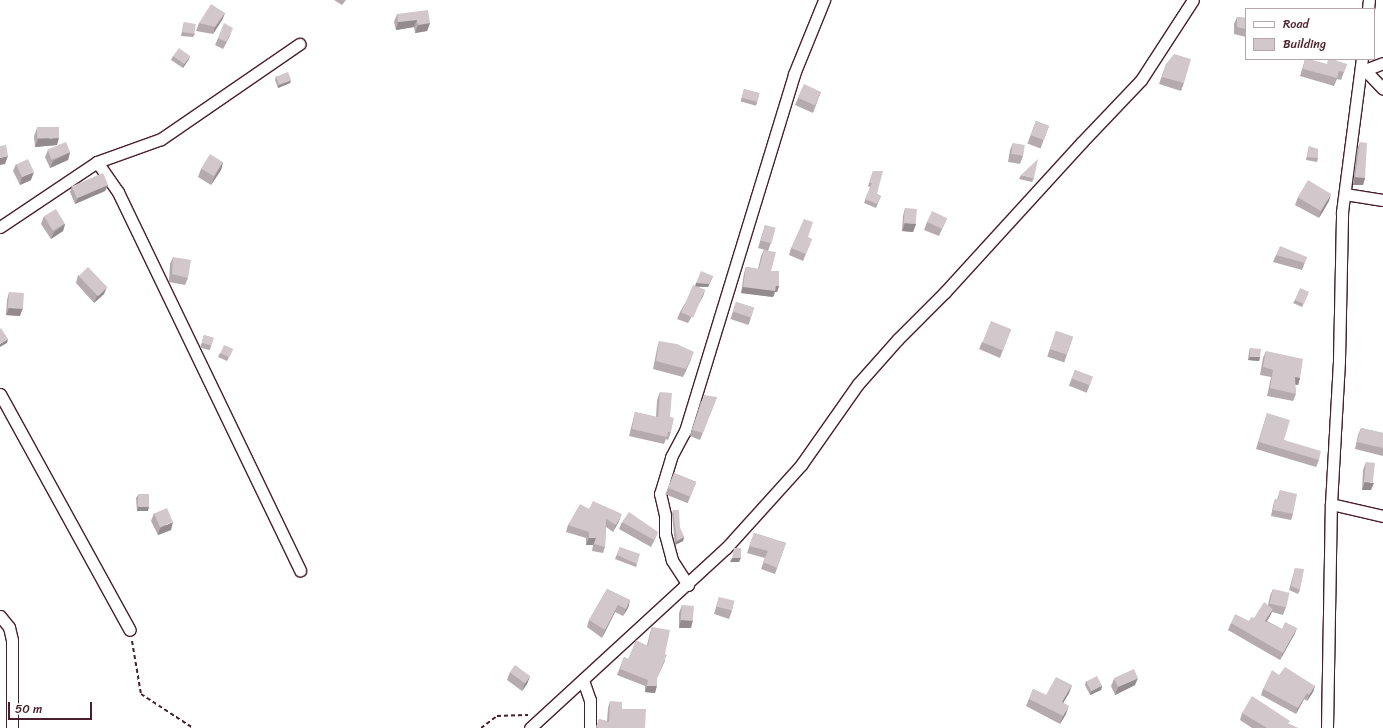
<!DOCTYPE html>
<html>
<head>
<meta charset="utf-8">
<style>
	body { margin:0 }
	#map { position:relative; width:1383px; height:728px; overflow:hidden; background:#fff; font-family:Sriracha,sans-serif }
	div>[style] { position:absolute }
	.path>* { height:2px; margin-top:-1px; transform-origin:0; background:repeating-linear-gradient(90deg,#4a1f2b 0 4px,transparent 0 7px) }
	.roads { filter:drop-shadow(1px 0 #4a1f2b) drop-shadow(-1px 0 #4a1f2b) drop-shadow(0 1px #4a1f2b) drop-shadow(0 -1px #4a1f2b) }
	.street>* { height:11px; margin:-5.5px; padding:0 5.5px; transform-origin:5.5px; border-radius:5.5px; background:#fff }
	.wall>* { inset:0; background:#b5abaf; transform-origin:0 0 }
	.shaded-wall>* { inset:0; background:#938b8e }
	.building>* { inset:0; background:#d2c7cb; transform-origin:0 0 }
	span { translate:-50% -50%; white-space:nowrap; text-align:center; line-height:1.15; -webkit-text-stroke:3px #fff; paint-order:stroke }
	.legend { position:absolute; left:1245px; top:8px; width:130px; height:52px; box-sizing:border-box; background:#fff; border:1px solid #b7a5aa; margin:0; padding:5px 7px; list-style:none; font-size:12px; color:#4a1f2b }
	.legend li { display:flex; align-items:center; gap:8px; height:20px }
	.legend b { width:20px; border:1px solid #b7a5aa }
	.scale { position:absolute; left:8px; top:702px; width:84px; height:18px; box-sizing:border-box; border:2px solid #4a1f2b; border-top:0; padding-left:5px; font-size:12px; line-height:14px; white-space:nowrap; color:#4a1f2b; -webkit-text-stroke:3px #fff; paint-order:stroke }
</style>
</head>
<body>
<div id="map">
	<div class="path">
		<i style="left:132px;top:641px;width:54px;rotate:80.4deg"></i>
		<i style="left:141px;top:694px;width:62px;rotate:33.2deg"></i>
		<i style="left:481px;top:728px;width:20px;rotate:-37deg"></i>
		<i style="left:497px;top:716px;width:31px;rotate:-2deg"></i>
	</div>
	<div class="roads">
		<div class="street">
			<i style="left:1368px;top:9px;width:9px;rotate:-84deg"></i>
			<i style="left:1362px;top:67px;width:30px;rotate:46deg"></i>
			<i style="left:1365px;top:70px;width:19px;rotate:-21deg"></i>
			<i style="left:97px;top:162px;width:37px;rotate:55deg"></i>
			<i style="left:118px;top:192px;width:420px;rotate:64.3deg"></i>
			<i style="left:1345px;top:194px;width:38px;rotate:9deg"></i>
			<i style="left:0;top:227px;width:117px;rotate:-33.8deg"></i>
			<i style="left:97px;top:162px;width:68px;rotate:-19.8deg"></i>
			<i style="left:161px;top:139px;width:168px;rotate:-34.5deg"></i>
			<i style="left:0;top:394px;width:269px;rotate:61.2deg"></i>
			<i style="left:1331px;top:504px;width:53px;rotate:13deg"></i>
			<i style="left:688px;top:585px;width:30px;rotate:-123deg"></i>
			<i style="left:672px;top:560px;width:27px;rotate:-105deg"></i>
			<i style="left:665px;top:534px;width:19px;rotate:-90deg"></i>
			<i style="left:665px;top:515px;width:22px;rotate:-103deg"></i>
			<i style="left:660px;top:494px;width:39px;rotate:-73deg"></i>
			<i style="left:671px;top:457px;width:30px;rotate:-62deg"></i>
			<i style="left:685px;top:431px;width:373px;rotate:-73deg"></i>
			<i style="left:794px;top:74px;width:80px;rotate:-67.9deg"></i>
			<i style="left:0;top:616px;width:14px;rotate:51deg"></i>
			<i style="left:9px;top:627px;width:13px;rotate:77deg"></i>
			<i style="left:12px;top:640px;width:88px;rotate:90deg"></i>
			<i style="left:583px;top:680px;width:21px;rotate:71deg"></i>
			<i style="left:590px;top:700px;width:28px;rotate:90deg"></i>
			<i style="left:530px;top:728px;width:266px;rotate:-42.6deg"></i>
			<i style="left:726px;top:548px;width:112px;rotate:-47.9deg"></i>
			<i style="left:801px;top:465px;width:99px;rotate:-54.9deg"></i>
			<i style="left:858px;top:384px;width:60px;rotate:-48.4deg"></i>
			<i style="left:898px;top:339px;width:66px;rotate:-45deg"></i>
			<i style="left:945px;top:292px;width:202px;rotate:-47.6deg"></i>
			<i style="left:1081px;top:143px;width:87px;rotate:-46.4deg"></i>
			<i style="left:1141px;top:80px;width:95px;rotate:-57deg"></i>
			<i style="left:1327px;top:728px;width:224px;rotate:-89deg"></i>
			<i style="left:1331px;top:504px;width:144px;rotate:-86.8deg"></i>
			<i style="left:1339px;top:360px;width:148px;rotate:-88.8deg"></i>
			<i style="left:1342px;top:212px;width:154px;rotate:-82.6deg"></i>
		</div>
	</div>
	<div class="wall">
		<i style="clip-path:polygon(334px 0,346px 0,342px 5px)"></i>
		<i style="clip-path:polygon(225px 13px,222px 20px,213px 34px,196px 31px,199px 23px)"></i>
		<i style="clip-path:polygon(397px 14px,430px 23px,427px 31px,415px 33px,414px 27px,396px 30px,394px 22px)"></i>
		<i style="clip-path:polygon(1237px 17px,1246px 18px,1246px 37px,1234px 34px,1234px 24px)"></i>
		<i style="clip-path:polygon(184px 22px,195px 34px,193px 37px,181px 36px,183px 26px)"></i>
		<i style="clip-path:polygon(230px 35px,223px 49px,215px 45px,218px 38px)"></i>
		<i style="clip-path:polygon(173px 56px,189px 59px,183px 68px,171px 60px)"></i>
		<i style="clip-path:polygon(1305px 59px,1326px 64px,1347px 64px,1341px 80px,1337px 79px,1334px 86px,1300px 76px,1303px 66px)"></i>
		<i style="clip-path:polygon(1166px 64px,1184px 83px,1181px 91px,1159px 84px)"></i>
		<i style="clip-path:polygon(276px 76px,291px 80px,290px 83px,278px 88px,275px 80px)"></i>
		<i style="left:744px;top:89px;width:16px;height:13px;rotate:15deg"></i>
		<i style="clip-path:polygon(821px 92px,813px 113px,795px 105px,798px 98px)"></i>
		<i style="left:1036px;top:121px;width:14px;height:24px;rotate:21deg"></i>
		<i style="clip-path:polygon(37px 128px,57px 145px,35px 147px,34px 136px)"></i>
		<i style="clip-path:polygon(1360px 142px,1365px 178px,1363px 185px,1353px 185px,1357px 150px)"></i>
		<i style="clip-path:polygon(1013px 143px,1023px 156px,1020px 164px,1008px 162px,1010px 150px)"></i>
		<i style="clip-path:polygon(1309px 146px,1318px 158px,1317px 162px,1306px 160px,1308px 150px)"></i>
		<i style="clip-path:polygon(48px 150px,70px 152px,68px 160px,50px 168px,45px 157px)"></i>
		<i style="clip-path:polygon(223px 162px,221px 170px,211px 185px,198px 177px,201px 169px)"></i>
		<i style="clip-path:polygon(16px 164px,31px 180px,20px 185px,13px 171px)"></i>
		<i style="clip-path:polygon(873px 171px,877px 194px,881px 196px,876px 208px,864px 203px,870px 187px,868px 186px)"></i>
		<i style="clip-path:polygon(1021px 175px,1034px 178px,1032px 182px,1019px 179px)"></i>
		<i style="clip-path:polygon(108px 185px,105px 191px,75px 204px,70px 192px,72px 186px)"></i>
		<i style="clip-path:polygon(1298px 197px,1329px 201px,1319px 218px,1295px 205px)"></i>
		<i style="clip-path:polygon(905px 208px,916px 224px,913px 232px,902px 231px,903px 216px)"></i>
		<i style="clip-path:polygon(44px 216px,65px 224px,63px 231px,51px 239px,41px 224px)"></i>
		<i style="clip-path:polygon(947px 218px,939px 236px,924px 230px,927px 222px)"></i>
		<i style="clip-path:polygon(765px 225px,771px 243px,768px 251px,771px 271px,779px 286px,777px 292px,775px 292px,773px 297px,741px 293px,744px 273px,746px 267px,758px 269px,761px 256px,764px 250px,765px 250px,758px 248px)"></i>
		<i style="clip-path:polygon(812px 239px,803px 261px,789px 255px,791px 248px)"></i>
		<i style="clip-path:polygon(1276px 255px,1307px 257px,1302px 270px,1273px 262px)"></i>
		<i style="clip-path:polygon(173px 257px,188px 278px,185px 285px,169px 282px,170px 264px)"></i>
		<i style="clip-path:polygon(78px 275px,104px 294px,94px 303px,76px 283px)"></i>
		<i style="clip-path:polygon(713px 276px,708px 287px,698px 287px,705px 290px,703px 296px,688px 323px,677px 319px,680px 312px,695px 286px)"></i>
		<i style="clip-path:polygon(9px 292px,20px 316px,6px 315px,7px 300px)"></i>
		<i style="clip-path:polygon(1307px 296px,1302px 307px,1293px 303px,1295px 300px)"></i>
		<i style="left:736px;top:302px;width:19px;height:18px;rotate:18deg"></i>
		<i style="clip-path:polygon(1011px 329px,1000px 358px,979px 349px,982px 342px)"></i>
		<i style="left:1056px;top:331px;width:18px;height:27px;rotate:19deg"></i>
		<i style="left:204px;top:335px;width:10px;height:13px;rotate:17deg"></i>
		<i style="clip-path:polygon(659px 341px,691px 359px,683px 377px,653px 369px,657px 349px)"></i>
		<i style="clip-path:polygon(1250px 348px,1260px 357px,1259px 361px,1248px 360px,1249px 352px)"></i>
		<i style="clip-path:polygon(233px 349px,227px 361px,218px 357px,220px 353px)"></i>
		<i style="clip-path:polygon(1266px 351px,1300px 378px,1298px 385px,1295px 384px,1296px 394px,1293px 401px,1267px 396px,1271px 377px,1260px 375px,1263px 358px)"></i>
		<i style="left:1075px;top:370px;width:19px;height:17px;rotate:21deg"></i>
		<i style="clip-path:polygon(660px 392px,670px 417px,671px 432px,668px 440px,666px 439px,664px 444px,629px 436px,635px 412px,656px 417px,657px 400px)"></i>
		<i style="clip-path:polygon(717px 397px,700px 440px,690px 436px,701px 401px)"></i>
		<i style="clip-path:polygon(1267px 413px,1284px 440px,1319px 460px,1316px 467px,1256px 449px)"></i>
		<i style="clip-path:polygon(1361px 428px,1383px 433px,1383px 456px,1355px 449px,1358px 435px)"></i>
		<i style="clip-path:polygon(1366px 462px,1371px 490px,1362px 490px,1363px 470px)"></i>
		<i style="left:674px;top:473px;width:24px;height:23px;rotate:22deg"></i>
		<i style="clip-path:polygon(1280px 490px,1293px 514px,1291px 520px,1271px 516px,1273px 506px,1275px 499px,1277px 500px)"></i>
		<i style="clip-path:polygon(138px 495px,148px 511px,137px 511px,136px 498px)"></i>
		<i style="clip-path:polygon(589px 509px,619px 521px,613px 532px,606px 527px,605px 547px,603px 553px,592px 551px,593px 545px,586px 545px,586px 538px,566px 532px,568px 525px)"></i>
		<i style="clip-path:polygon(673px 510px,680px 528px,684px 537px,683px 541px,675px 545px,672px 514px)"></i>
		<i style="clip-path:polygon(154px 513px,171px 530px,158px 535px,151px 521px)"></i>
		<i style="clip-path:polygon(622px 522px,658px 532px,655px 539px,651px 547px,619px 529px)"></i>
		<i style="clip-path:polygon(754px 533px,786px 543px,775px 574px,761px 569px,765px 558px,747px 553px)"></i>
		<i style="clip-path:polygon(620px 547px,637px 564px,636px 567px,615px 559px)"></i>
		<i style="clip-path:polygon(1295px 568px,1300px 590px,1298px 594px,1289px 590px)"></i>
		<i style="clip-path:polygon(607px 589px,630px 600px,628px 608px,623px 616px,615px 612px,602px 638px,587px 627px,589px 620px)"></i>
		<i style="clip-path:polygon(1273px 589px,1286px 607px,1283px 615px,1272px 612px,1270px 616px,1267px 621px,1282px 629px,1297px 628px,1294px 635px,1280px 660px,1228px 630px,1231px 623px,1249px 621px,1254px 618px,1268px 605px,1270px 596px)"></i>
		<i style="clip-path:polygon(719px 597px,732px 611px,729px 619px,714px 614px)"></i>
		<i style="clip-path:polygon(682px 605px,691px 628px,679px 628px,679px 613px)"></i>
		<i style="clip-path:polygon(652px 627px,665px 654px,665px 661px,657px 678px,655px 693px,645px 692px,645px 686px,617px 675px,624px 657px,628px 659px,647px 645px,650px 633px)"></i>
		<i style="clip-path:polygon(510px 672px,530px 676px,527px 684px,522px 691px,507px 680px)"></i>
		<i style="clip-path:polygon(1279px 675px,1315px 686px,1313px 692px,1307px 701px,1304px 699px,1296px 714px,1261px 695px,1263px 689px)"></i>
		<i style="clip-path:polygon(1114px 679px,1135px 685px,1115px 695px,1111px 686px)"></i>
		<i style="clip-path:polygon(1086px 681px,1102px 686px,1101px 690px,1090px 695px,1085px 685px)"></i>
		<i style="clip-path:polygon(1072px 685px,1069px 693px,1063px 703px,1066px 714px,1060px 724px,1026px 706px,1033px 689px,1046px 695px)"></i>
		<i style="clip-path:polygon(610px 701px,622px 709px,645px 728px,596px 728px,599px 719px,607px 721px,608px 708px)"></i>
		<i style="clip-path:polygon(1242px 713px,1289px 724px,1298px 728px,1252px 728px,1240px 720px)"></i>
	</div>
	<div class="shaded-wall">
		<i style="clip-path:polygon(225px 13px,222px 20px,213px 34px,215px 27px)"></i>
		<i style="clip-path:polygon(417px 20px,414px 27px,396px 30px,398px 22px)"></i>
		<i style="clip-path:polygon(430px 23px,427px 31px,415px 33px,418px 25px)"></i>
		<i style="clip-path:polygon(233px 28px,230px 35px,223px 49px,226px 42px)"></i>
		<i style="clip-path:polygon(190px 56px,189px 59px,183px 68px,184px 64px)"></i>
		<i style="clip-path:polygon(291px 80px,290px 83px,278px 88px,279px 84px)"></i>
		<i style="clip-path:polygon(59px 138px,57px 145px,35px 147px,38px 139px)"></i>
		<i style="clip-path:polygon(70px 152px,68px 160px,50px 168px,53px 161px)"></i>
		<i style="clip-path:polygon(8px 156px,5px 164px,0 165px,0 158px)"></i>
		<i style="clip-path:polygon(223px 162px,221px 170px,211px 185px,214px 178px)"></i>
		<i style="clip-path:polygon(34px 172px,31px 180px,20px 185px,22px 177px)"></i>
		<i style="clip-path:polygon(1355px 177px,1365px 178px,1363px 185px,1353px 185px)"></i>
		<i style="clip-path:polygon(108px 185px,105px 191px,75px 204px,78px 198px)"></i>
		<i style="clip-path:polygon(1331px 194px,1329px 201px,1319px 218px,1321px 211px)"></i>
		<i style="clip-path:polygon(905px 223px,916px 224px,913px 232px,902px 231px)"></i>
		<i style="clip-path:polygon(65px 224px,63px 231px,51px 239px,54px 232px)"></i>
		<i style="clip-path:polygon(713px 276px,708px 287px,695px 286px,696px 283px)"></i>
		<i style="clip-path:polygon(779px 286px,777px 292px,775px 292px,773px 297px,741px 293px,743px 287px)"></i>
		<i style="clip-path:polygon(107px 287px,104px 294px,94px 303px,97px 296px)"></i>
		<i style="clip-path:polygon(705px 290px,703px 296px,688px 323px,691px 317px)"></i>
		<i style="clip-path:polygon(9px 308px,23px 308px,20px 316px,6px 315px)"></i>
		<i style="clip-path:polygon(8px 339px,7px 343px,0 347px,0 344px)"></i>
		<i style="clip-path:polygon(694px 352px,691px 359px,683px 377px,686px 369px)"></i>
		<i style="clip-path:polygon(1250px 357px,1260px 357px,1259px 361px,1248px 360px)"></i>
		<i style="clip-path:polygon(1295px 377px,1300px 378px,1298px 385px,1292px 384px)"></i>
		<i style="clip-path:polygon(1365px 482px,1374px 483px,1371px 490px,1362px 490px)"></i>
		<i style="clip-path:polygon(138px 507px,149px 507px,148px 511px,137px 511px)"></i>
		<i style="clip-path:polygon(622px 514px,619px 521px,613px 532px,616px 525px)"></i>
		<i style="clip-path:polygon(173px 522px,171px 530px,158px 535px,160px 528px)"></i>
		<i style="clip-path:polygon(684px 537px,683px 541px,675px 545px,677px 541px)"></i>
		<i style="clip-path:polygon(589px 538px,596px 538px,593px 545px,586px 545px)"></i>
		<i style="clip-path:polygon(732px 558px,741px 558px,739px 562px,730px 562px)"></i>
		<i style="clip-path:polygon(630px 600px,628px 608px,623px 616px,626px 609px)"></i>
		<i style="clip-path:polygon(618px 605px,615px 612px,602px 638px,605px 630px)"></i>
		<i style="clip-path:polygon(1273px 609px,1270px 616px,1262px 628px,1265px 621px)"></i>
		<i style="clip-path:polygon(681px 620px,693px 620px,691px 628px,679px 628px)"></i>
		<i style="clip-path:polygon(1297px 628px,1294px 635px,1280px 660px,1283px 653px)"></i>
		<i style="clip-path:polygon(530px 676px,527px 684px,522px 691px,525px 683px)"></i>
		<i style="clip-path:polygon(1138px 678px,1135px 685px,1115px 695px,1118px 687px)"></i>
		<i style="clip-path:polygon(1072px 685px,1069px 693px,1059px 710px,1062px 702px)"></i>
		<i style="clip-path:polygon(647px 686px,657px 686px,655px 693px,645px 692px)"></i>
		<i style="clip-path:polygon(1102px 686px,1101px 690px,1090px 695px,1091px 691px)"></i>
		<i style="clip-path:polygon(1315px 686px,1313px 692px,1307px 701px,1309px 695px)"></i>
		<i style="clip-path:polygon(1307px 693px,1304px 699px,1296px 714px,1298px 708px)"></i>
		<i style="clip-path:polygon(1069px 706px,1066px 714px,1060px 724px,1063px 716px)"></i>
	</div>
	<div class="building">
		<i style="clip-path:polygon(211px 4px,225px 13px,215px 27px,199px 23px)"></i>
		<i style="clip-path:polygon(428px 10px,430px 23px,418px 25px,417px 20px,398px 22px,397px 14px)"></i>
		<i style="clip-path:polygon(1237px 17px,1246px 18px,1246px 29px,1237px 27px)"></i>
		<i style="left:184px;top:22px;width:12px;height:10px;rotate:9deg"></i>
		<i style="clip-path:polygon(224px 23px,233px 28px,226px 42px,218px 38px)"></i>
		<i style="left:179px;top:48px;width:14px;height:10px;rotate:36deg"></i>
		<i style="clip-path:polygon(1174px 54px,1191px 59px,1184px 83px,1162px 77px,1166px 64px)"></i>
		<i style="clip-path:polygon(1305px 59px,1309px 59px,1327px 64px,1328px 59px,1332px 59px,1347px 64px,1344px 72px,1339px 71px,1337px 78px,1303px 69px)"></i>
		<i style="left:288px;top:72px;width:9px;height:13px;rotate:69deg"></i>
		<i style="left:804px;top:84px;width:19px;height:15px;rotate:25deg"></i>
		<i style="left:744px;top:89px;width:16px;height:9px;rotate:15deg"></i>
		<i style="left:1036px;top:121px;width:14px;height:15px;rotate:21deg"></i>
		<i style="left:59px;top:127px;width:11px;height:22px;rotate:90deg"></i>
		<i style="left:66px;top:142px;width:11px;height:20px;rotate:68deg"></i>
		<i style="clip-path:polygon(1360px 142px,1367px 143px,1365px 178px,1355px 177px)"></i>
		<i style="left:1013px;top:143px;width:12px;height:11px;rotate:9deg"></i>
		<i style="clip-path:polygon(6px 145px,8px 156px,0 158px,0 146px)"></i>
		<i style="clip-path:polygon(1309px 146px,1318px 149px,1318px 158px,1307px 157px)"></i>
		<i style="left:210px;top:154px;width:15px;height:17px;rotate:32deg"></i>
		<i style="left:28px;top:159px;width:14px;height:13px;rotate:65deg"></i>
		<i style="clip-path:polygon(1038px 159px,1034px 178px,1021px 175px)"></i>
		<i style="clip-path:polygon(873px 171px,883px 171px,877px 194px,881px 196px,877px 204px,865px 199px,872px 183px,869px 183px)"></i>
		<i style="left:103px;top:173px;width:13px;height:34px;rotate:67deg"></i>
		<i style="left:1308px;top:180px;width:27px;height:20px;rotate:31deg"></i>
		<i style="left:905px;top:208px;width:12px;height:15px;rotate:5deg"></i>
		<i style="left:56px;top:209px;width:17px;height:14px;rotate:59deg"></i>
		<i style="left:932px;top:211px;width:17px;height:12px;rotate:25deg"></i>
		<i style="clip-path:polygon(804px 219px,813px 222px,808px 237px,812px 239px,806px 254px,791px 248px)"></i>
		<i style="left:765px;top:225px;width:11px;height:16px;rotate:15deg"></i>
		<i style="clip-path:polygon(1280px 246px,1307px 257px,1305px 263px,1276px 255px)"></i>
		<i style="clip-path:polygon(764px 250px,776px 252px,771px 271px,779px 271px,779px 286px,776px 286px,775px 291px,743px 287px,746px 267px,759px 269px)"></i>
		<i style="clip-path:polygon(173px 257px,191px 260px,188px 278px,172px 274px)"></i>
		<i style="left:88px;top:267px;width:28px;height:13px;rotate:46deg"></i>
		<i style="clip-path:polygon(701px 271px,713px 276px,709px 284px,696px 283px)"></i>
		<i style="left:693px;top:285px;width:13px;height:30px;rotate:23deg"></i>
		<i style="left:1300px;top:288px;width:10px;height:13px;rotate:24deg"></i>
		<i style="left:9px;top:292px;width:15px;height:16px;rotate:4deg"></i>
		<i style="left:736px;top:302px;width:19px;height:10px;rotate:18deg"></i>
		<i style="left:991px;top:321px;width:22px;height:23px;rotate:22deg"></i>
		<i style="clip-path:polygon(1px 328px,8px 339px,0 344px,0 329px)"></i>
		<i style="left:1056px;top:331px;width:18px;height:19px;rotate:19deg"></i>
		<i style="left:204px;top:335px;width:10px;height:8px;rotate:17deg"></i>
		<i style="clip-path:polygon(659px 341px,677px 344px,694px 352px,686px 369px,656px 361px)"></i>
		<i style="left:224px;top:345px;width:10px;height:9px;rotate:24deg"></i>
		<i style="clip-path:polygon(1250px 348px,1261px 349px,1260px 357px,1250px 357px)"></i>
		<i style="clip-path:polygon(1266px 351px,1303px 359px,1300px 378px,1295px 377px,1296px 394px,1270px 388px,1273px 370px,1263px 367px)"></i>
		<i style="left:1075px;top:370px;width:19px;height:9px;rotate:21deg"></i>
		<i style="clip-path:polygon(660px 392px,672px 393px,670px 417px,674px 418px,671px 432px,668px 432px,667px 437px,632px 429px,635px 412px,658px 417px)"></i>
		<i style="clip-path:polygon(704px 395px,717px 397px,703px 433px,692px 430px)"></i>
		<i style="clip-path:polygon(1267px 413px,1290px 420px,1284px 440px,1321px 451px,1319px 460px,1259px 442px)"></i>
		<i style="clip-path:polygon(1361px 428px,1383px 433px,1383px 448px,1357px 442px)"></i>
		<i style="left:1366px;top:462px;width:9px;height:20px;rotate:6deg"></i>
		<i style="left:674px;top:473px;width:24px;height:16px;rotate:22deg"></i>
		<i style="clip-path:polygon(1280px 490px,1297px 494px,1293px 514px,1273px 510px,1275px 499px,1278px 500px)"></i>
		<i style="left:149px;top:494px;width:13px;height:11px;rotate:90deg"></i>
		<i style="clip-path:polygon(593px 501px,622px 514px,616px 525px,606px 519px,605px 547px,594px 544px,596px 538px,589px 538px,589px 532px,568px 525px,580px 504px,589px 509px)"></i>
		<i style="left:167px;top:508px;width:15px;height:14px;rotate:67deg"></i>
		<i style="clip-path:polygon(673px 510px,679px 510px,680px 528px,684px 537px,677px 541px)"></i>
		<i style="clip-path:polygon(629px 512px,658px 532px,654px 540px,622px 522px)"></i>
		<i style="clip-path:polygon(754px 533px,786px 543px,777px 568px,763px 562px,768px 551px,749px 546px)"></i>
		<i style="clip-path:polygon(620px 547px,640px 554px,637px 564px,617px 555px)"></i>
		<i style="clip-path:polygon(734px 548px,741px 548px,741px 558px,732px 558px)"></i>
		<i style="clip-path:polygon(1295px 568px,1304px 569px,1300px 590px,1291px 586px)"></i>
		<i style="clip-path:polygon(607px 589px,630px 600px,626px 609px,618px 605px,605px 630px,589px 620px)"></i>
		<i style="left:1273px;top:589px;width:17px;height:15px;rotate:13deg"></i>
		<i style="left:719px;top:597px;width:16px;height:10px;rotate:14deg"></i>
		<i style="clip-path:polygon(1264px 602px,1273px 609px,1265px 621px,1282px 629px,1285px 622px,1297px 628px,1283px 653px,1231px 623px,1235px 614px,1249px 621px,1251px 617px,1254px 618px)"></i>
		<i style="left:682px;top:605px;width:12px;height:15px;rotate:5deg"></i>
		<i style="clip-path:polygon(652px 627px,670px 630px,665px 654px,667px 655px,657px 677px,657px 686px,647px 686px,648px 680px,620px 669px,624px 657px,628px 659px,636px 640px,648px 646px)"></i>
		<i style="left:515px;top:665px;width:19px;height:9px;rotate:36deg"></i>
		<i style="clip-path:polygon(1285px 667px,1315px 686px,1309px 695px,1307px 693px,1298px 708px,1263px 689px,1272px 670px,1279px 675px)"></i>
		<i style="left:1134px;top:669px;width:10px;height:22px;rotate:66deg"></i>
		<i style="left:1097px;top:676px;width:11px;height:12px;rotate:63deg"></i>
		<i style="clip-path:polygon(1056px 677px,1072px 685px,1062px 702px,1069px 706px,1063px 716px,1029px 699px,1033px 689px,1046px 695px)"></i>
		<i style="clip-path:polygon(1252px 696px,1290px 721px,1288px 724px,1298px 728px,1267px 728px,1242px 713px)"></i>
		<i style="clip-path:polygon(610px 701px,622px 702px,622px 709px,646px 709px,645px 728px,598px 728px,596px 727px,599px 719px,609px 722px)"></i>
	</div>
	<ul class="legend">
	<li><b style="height:5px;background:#fff"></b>Road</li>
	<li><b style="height:11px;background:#d2c7cb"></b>Building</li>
	</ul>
	<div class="scale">50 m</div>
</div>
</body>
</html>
